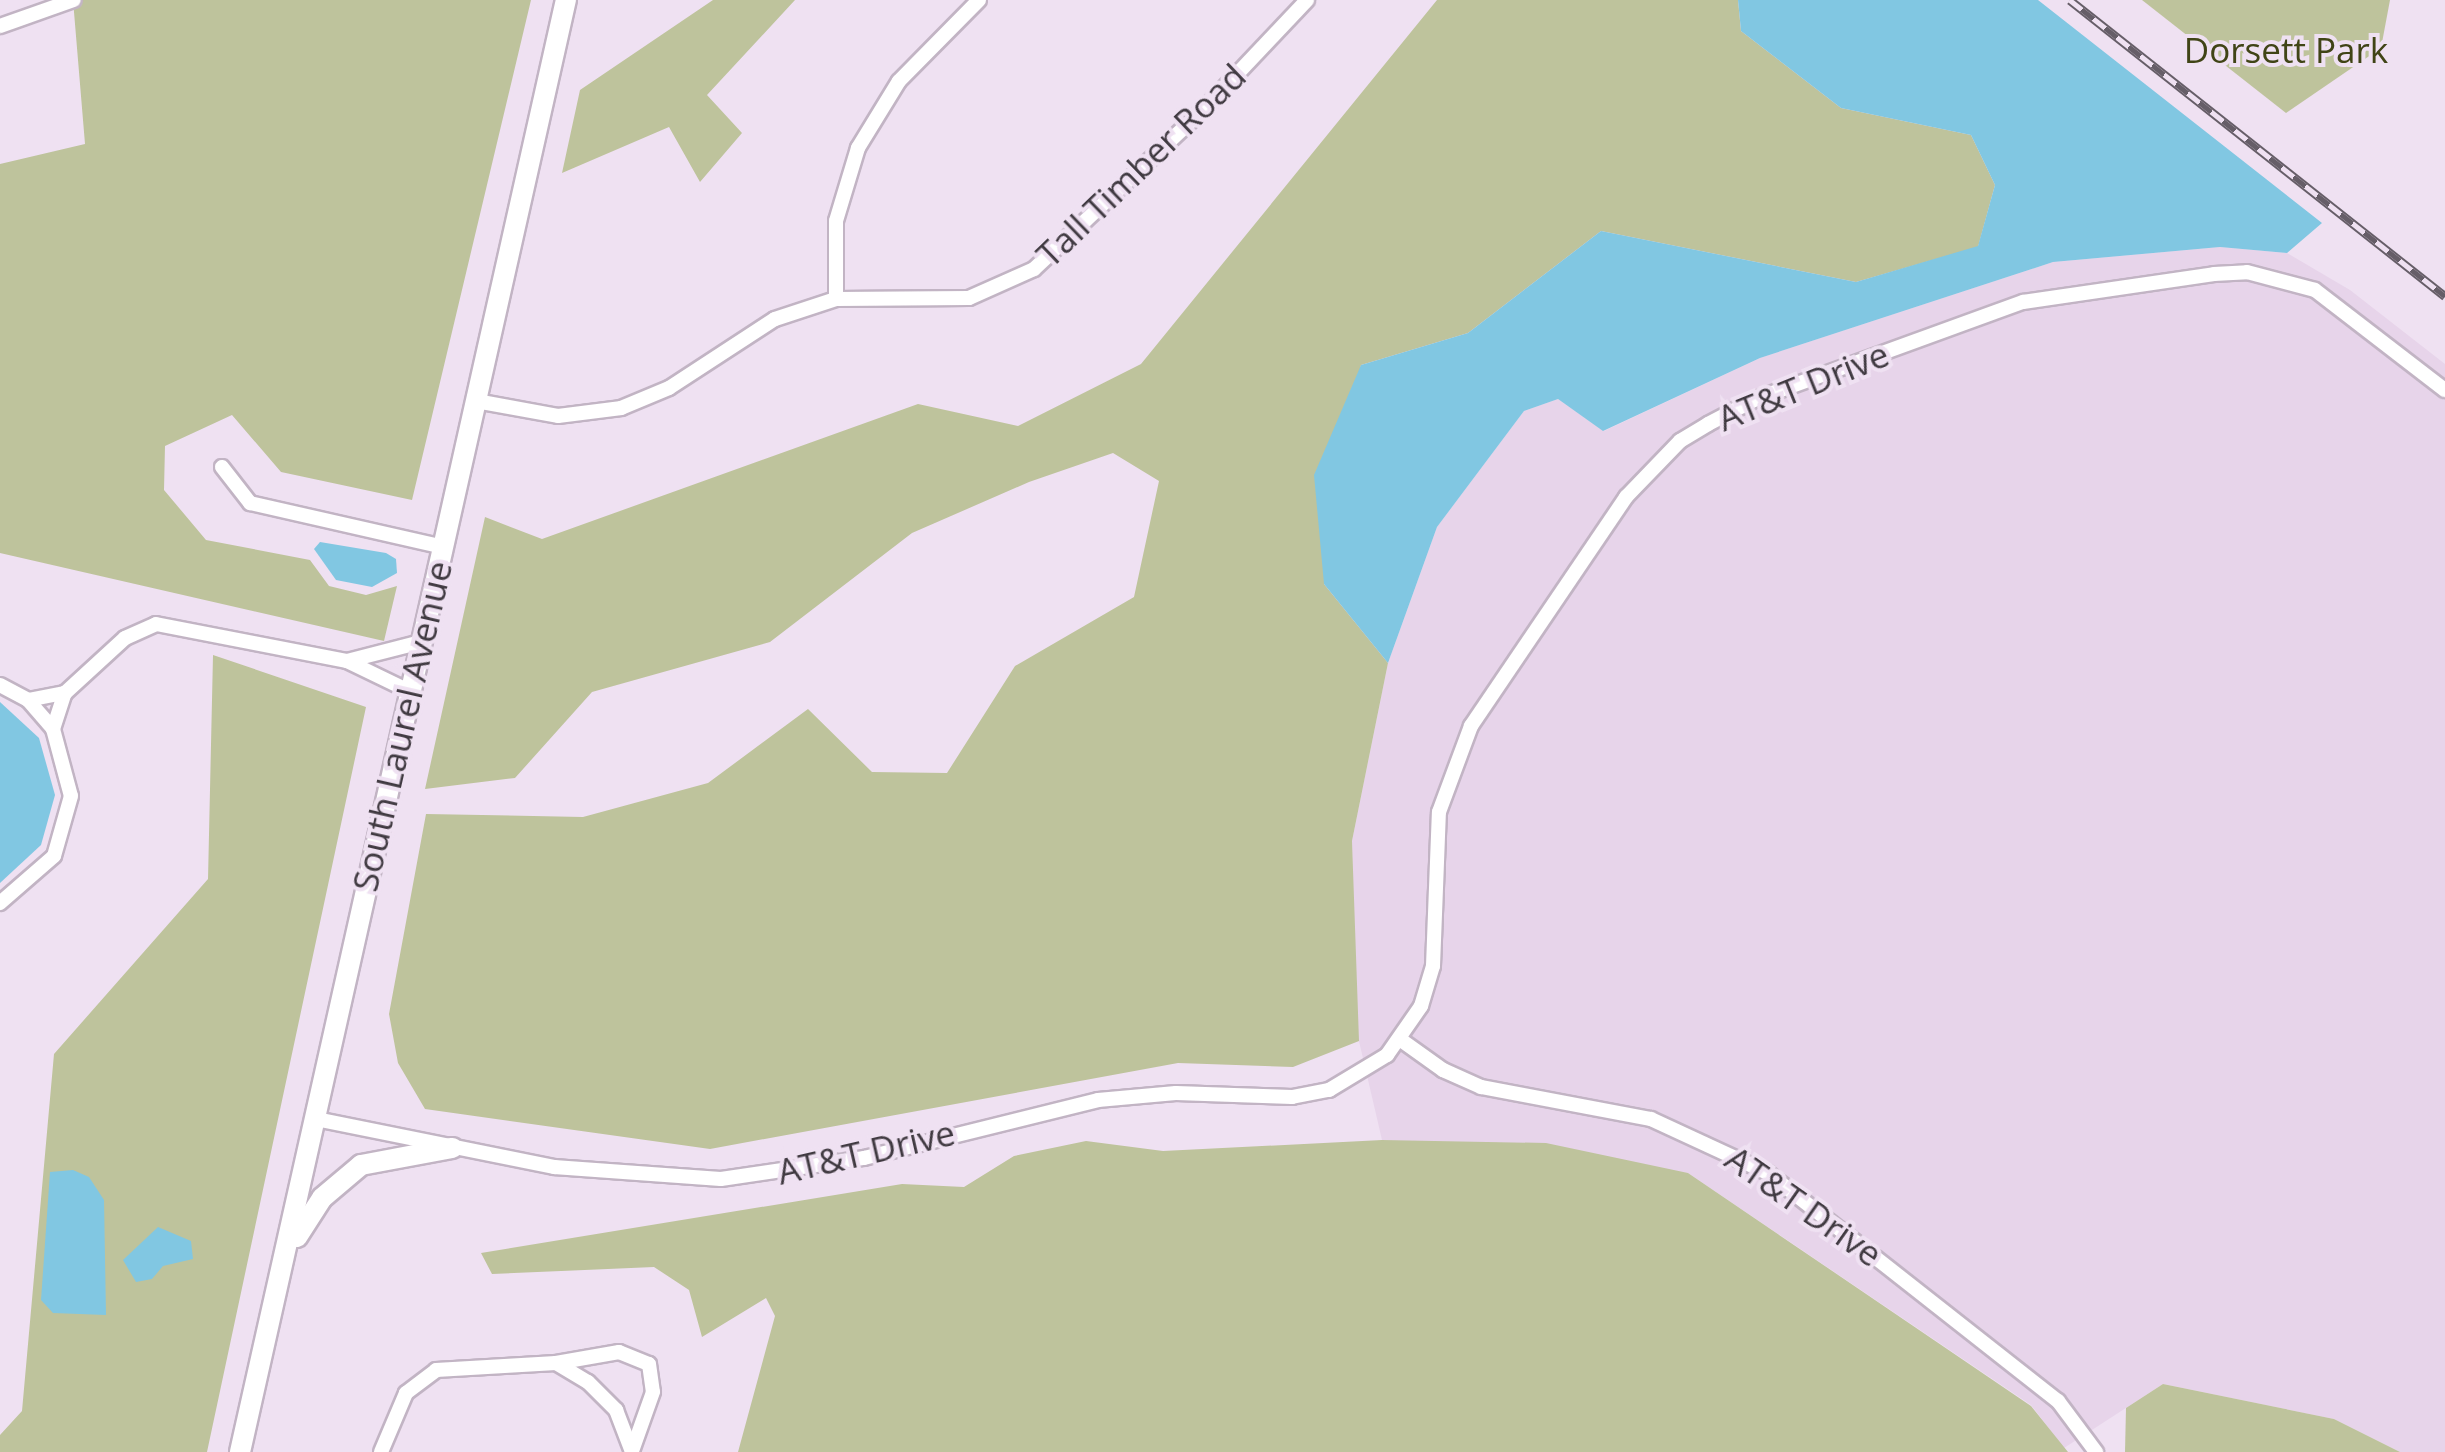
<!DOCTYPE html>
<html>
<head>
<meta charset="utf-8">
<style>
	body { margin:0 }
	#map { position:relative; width:2445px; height:1452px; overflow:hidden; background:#efe1f2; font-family:"Open Sans",sans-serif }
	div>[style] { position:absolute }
	.built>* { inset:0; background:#e7d4ea }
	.green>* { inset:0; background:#bec39c }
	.water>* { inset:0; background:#81c7e2 }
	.roads { filter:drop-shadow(2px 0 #c2b4c4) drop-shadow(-2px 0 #c2b4c4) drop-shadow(0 2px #c2b4c4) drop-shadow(0 -2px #c2b4c4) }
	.minor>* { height:14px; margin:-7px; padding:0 7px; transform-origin:7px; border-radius:7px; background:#fff }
	.secondary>* { height:20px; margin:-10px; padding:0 10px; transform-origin:10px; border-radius:10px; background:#fff }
	.rail>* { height:9px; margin-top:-4.5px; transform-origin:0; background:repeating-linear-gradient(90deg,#efe1f2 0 15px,#665e68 0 30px); box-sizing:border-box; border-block:2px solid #665e68 }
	span { translate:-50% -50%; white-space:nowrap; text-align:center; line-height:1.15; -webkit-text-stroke:8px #efe1f2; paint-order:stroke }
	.park-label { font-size:35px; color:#404416 }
	.street-label { font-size:35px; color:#403a41 }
</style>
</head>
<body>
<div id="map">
	<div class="built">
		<i style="clip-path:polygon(2220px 247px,2287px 253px,2350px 290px,2445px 364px,2445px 1452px,2400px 1452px,2334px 1419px,2163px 1384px,2064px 1448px,2031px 1405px,1688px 1173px,1382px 1140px,1355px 1024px,1352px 841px,1388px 663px,1437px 527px,1524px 411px,1558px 399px,1604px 431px,1760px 358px,2053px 262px)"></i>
	</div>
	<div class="green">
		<i style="clip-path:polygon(73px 0,531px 0,412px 500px,281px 472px,232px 415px,165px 446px,164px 490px,206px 540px,310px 560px,329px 586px,366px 595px,397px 586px,384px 641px,0 553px,0 164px,85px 144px)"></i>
		<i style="clip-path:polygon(713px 0,795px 0,707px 95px,742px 133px,700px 182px,669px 127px,562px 173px,580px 90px)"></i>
		<i style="clip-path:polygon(1437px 0,1738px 0,1741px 31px,1841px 108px,1971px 135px,1995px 185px,1978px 247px,1856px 282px,1601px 231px,1468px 333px,1361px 365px,1324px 584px,1388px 663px,1352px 841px,1359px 1041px,1293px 1067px,1178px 1063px,710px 1149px,425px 1109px,398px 1063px,389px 1014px,426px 814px,583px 817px,708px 783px,808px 709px,872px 772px,947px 773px,1015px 666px,1134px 597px,1159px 481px,1113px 453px,1029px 482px,912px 533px,770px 642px,592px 692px,515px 778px,425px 789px,485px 517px,542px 539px,918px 404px,1018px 426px,1141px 364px)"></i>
		<i style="clip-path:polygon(2142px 0,2390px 0,2381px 48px,2286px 113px)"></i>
		<i style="clip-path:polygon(213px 655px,366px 707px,207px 1452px,0 1452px,0 1435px,22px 1411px,54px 1054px,208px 879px)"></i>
		<i style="clip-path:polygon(1382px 1140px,1546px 1143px,1688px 1173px,2031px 1406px,2068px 1452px,738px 1452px,775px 1316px,766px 1298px,702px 1337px,689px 1290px,654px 1267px,492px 1274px,481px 1253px,902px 1184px,964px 1187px,1014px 1156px,1086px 1141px,1163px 1151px)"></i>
		<i style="clip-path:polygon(2163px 1384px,2334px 1419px,2400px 1452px,2125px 1452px,2126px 1408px)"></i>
	</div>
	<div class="water">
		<i style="clip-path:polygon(1738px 0,2038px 0,2322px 223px,2287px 253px,2220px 247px,2053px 262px,1760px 358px,1603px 431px,1558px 399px,1524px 411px,1437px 527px,1388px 663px,1324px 584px,1314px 475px,1361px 365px,1468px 333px,1601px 231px,1856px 282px,1978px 246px,1995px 185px,1971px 135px,1841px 108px,1741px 31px)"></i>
		<i style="clip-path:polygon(320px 542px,386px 553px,396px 559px,397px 573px,372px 587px,336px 580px,314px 549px)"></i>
		<i style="clip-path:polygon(0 702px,39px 738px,55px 795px,41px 845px,0 883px)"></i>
		<i style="clip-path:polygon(73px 1170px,89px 1177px,104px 1200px,106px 1315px,53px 1313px,41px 1300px,50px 1172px)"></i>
		<i style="clip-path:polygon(158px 1227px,191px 1241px,193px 1259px,163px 1266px,152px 1279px,136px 1282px,123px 1260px)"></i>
	</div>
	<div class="roads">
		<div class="minor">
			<i style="left:979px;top:0;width:114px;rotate:134.6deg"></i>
			<i style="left:899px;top:81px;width:79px;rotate:121.5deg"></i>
			<i style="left:858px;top:148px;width:76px;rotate:106.8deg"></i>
			<i style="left:836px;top:221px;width:78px;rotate:90deg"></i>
			<i style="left:836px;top:299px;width:133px;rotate:-0.4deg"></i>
			<i style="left:969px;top:298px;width:71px;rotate:-24deg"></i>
			<i style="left:1034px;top:269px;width:233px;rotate:-43.3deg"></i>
			<i style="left:1204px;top:109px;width:150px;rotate:-46.6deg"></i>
			<i style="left:0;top:26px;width:78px;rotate:-19.4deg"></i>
			<i style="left:476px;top:401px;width:83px;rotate:10.4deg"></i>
			<i style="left:558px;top:416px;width:64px;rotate:-7.2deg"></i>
			<i style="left:621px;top:408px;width:52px;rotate:-22.6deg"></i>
			<i style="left:669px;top:388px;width:126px;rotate:-33.1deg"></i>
			<i style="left:775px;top:319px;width:64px;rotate:-18.2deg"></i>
			<i style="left:222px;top:467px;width:46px;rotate:52.1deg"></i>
			<i style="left:250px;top:503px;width:198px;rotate:12.8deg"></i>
			<i style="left:0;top:685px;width:32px;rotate:28deg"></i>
			<i style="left:28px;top:700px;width:38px;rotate:49deg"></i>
			<i style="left:53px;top:729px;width:69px;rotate:75deg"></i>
			<i style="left:71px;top:796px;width:62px;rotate:105.8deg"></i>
			<i style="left:54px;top:856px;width:72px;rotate:139deg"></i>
			<i style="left:409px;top:691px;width:69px;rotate:-154.2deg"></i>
			<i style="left:347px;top:661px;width:76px;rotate:-14.4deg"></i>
			<i style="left:28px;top:700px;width:38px;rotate:-11deg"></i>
			<i style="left:53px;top:729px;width:38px;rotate:-72deg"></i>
			<i style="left:65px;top:693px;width:81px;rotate:-42.5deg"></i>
			<i style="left:125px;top:638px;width:34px;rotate:-24deg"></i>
			<i style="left:156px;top:624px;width:195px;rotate:11deg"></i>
			<i style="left:1401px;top:1040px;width:52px;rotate:35.5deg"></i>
			<i style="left:1443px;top:1070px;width:42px;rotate:24.1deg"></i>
			<i style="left:1481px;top:1087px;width:173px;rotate:10.7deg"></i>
			<i style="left:1651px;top:1119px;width:129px;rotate:24.8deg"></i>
			<i style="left:1768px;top:1173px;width:369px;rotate:38.2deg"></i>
			<i style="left:2058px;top:1401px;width:64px;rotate:53.3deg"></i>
			<i style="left:316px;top:1119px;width:243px;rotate:11.4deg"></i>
			<i style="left:554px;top:1167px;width:167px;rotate:4.1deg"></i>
			<i style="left:721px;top:1179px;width:145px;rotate:-8.4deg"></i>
			<i style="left:864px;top:1158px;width:241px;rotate:-13.9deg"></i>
			<i style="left:1098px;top:1100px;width:78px;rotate:-5.1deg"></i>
			<i style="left:1176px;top:1093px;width:116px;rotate:2deg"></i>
			<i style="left:1292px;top:1097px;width:38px;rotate:-11deg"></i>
			<i style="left:1329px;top:1090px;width:68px;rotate:-31.1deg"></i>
			<i style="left:1387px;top:1055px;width:60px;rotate:-55.2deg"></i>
			<i style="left:1421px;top:1006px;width:42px;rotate:-73.3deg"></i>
			<i style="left:1433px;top:966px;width:154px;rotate:-87.8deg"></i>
			<i style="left:1439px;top:812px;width:92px;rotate:-69.6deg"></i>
			<i style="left:1471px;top:726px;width:277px;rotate:-55.9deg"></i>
			<i style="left:1626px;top:497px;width:78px;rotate:-46deg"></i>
			<i style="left:1680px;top:441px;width:33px;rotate:-31deg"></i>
			<i style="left:1708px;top:424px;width:54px;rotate:-27.5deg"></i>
			<i style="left:1756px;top:399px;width:284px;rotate:-20deg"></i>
			<i style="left:2023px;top:302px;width:193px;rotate:-8.3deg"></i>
			<i style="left:2214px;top:274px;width:33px;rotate:-3deg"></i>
			<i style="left:2247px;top:272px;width:70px;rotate:14.8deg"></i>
			<i style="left:2315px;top:290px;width:164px;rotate:37.6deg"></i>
			<i style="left:556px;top:1363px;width:64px;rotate:-9.9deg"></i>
			<i style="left:619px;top:1352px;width:32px;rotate:22deg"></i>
			<i style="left:649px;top:1364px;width:28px;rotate:82deg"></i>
			<i style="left:653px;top:1392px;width:63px;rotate:109.6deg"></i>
			<i style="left:381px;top:1452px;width:64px;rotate:-67deg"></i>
			<i style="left:406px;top:1393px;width:38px;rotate:-37deg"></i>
			<i style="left:436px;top:1370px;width:120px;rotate:-3.3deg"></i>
			<i style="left:556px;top:1363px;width:37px;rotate:31deg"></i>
			<i style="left:588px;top:1382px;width:40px;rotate:45deg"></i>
			<i style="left:616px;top:1410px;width:45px;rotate:69.1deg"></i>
		</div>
		<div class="secondary">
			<i style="left:297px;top:1237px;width:46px;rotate:-57.3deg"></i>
			<i style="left:322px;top:1198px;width:51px;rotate:-40.2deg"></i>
			<i style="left:361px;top:1165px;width:93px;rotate:-10.6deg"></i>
			<i style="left:240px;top:1452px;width:1488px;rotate:-77.35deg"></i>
		</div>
	</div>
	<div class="rail">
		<i style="left:2070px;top:0;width:478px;rotate:38.3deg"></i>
	</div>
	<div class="park-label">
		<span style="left:2286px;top:50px">Dorsett Park</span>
	</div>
	<div class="street-label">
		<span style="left:1141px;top:165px;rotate:-44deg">Tall Timber Road</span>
		<span style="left:1803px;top:386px;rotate:-22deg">AT&amp;T Drive</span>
		<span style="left:402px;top:726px;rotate:-77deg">South Laurel Avenue</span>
		<span style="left:866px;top:1152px;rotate:-13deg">AT&amp;T Drive</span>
		<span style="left:1804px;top:1206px;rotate:35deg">AT&amp;T Drive</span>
	</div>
</div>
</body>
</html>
